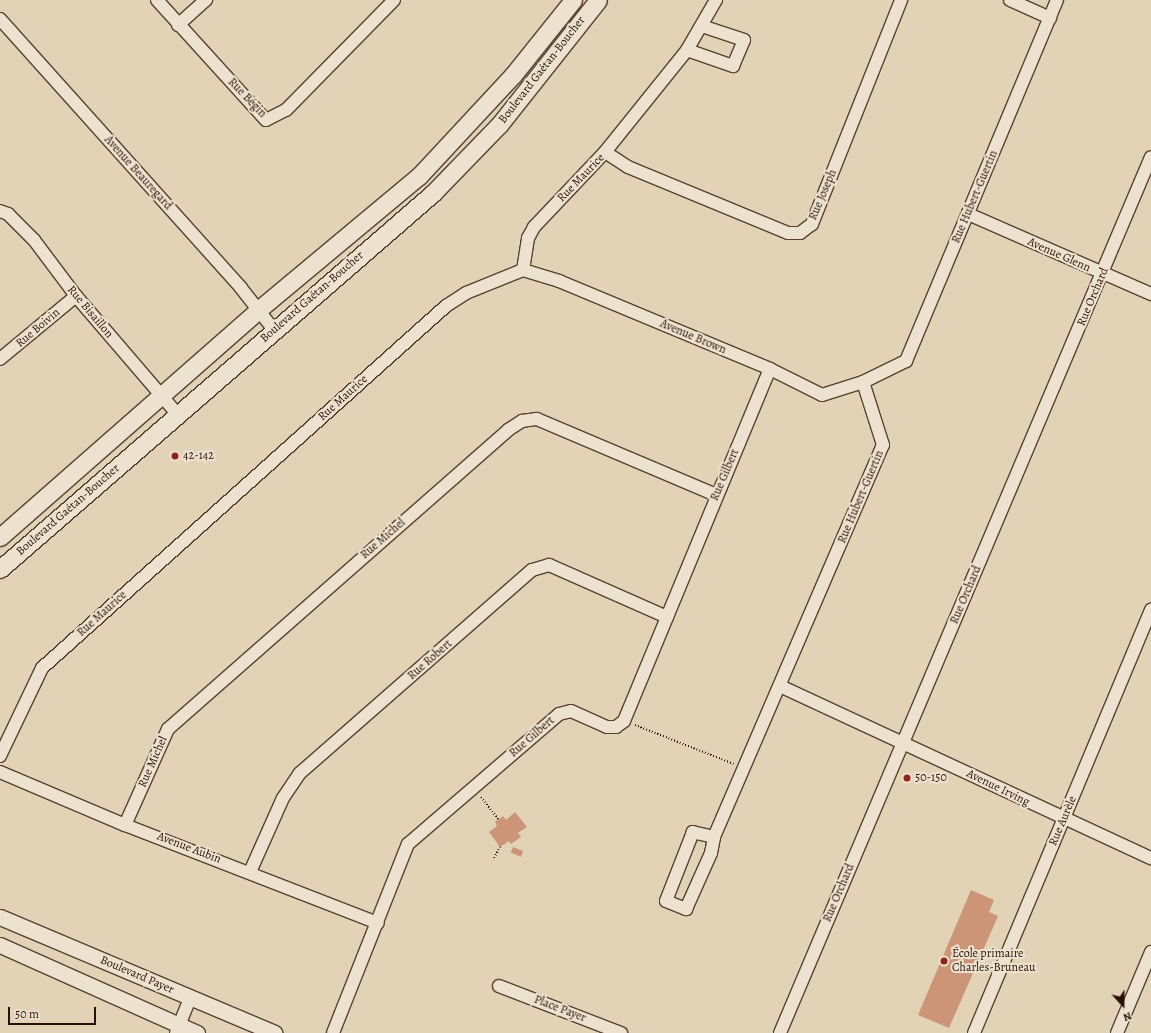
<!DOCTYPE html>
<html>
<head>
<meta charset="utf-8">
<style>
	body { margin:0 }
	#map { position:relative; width:1151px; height:1033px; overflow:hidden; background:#e3d3b6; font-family:Alegreya,serif }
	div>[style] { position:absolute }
	.building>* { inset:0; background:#cd9577; transform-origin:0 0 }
	.path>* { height:2px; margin-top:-1px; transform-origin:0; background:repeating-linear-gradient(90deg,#2a1004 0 1px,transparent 0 3px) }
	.roads { filter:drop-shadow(1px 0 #584130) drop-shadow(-1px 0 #584130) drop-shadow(0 1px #584130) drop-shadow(0 -1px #584130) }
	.minor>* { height:12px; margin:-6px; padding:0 6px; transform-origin:6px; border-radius:6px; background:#ede2d0 }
	.tertiary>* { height:15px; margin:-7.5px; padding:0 7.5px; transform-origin:7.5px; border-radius:7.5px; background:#ede2d0 }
	.secondary>* { height:17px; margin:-8.5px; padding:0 8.5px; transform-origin:8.5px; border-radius:8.5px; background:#ede2d0 }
	.dots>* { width:11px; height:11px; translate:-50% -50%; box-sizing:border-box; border:2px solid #ede2d0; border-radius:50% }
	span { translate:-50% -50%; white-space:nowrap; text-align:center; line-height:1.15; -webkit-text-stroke:4px #ede2d0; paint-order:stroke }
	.street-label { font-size:12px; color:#2a1004 }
	.poi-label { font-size:12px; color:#2a1004 }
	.left { translate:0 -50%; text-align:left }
	.north { position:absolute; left:1103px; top:985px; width:40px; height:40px; -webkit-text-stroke:3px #ede2d0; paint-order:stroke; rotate:159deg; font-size:11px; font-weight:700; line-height:16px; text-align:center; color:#2a1004 }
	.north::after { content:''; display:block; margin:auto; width:14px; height:18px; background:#2a1004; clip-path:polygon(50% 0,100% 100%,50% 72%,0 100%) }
	.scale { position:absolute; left:8px; top:1007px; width:88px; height:18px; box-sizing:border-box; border:2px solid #2a1004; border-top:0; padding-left:5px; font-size:12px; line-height:14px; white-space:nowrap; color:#2a1004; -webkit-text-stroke:3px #ede2d0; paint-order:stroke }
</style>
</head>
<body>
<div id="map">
	<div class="building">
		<i style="clip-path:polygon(515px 812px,527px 827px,518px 833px,521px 837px,511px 844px,509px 841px,500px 847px,489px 832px,497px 826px,495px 822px,503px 816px,506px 820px)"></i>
		<i style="left:513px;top:847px;width:11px;height:6px;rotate:22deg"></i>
		<i style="clip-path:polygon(971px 890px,994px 900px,989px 912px,998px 916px,949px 1028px,918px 1015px)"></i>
	</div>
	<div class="path">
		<i style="left:635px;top:725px;width:106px;rotate:21.5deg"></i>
		<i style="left:481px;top:797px;width:28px;rotate:52deg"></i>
		<i style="left:494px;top:858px;width:13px;rotate:-61deg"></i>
	</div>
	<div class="roads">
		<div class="minor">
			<i style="left:157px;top:0;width:162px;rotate:47.8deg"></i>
			<i style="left:266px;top:120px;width:22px;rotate:-27deg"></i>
			<i style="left:286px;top:110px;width:154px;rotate:-45.5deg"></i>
			<i style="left:1010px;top:0;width:44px;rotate:24.2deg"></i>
			<i style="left:0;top:19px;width:361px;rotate:48.1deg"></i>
			<i style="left:241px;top:288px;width:53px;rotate:51.8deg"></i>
			<i style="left:178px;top:25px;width:38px;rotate:-42deg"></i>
			<i style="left:687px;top:50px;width:49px;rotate:19.2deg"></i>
			<i style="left:733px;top:66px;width:28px;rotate:-67deg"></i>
			<i style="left:744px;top:40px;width:44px;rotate:-161.6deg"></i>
			<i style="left:605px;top:152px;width:27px;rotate:33deg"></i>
			<i style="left:628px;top:167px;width:173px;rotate:22.4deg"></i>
			<i style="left:788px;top:233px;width:12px"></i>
			<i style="left:800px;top:233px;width:15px;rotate:-37deg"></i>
			<i style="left:812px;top:224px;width:241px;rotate:-68.3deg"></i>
			<i style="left:0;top:211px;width:9px;rotate:21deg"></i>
			<i style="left:8px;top:214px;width:37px;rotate:45deg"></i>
			<i style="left:34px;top:240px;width:70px;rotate:53.1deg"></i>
			<i style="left:76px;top:296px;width:157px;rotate:49.4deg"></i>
			<i style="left:968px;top:214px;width:200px;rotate:23.6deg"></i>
			<i style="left:523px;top:270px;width:38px;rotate:17deg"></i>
			<i style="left:559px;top:281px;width:229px;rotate:22.6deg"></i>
			<i style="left:770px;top:369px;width:58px;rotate:26.6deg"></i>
			<i style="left:822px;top:395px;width:43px;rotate:-17.6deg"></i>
			<i style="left:863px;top:382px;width:48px;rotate:-26deg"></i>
			<i style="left:906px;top:361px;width:391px;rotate:-67.3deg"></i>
			<i style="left:523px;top:270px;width:32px;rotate:-81deg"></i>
			<i style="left:528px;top:238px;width:13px;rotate:-61deg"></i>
			<i style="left:534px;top:227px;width:103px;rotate:-46.6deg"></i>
			<i style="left:605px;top:152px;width:131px;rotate:-51.2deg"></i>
			<i style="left:687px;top:50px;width:58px;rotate:-59.9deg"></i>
			<i style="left:0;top:359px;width:99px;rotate:-39.7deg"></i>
			<i style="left:780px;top:686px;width:409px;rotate:24.9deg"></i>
			<i style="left:0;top:756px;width:98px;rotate:-64.5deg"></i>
			<i style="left:42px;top:668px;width:542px;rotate:-41.86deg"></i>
			<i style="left:446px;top:306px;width:24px;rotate:-33deg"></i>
			<i style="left:466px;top:293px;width:61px;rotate:-22deg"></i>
			<i style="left:0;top:772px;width:136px;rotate:23deg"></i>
			<i style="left:125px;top:825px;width:271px;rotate:21.2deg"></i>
			<i style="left:125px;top:825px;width:105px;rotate:-65.9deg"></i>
			<i style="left:168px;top:729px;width:453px;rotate:-41.3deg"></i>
			<i style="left:508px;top:430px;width:17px;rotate:-33deg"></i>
			<i style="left:522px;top:421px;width:15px;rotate:-8deg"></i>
			<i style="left:537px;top:419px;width:194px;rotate:23deg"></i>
			<i style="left:714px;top:837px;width:22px;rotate:-167deg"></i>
			<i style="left:693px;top:832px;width:74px;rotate:111.4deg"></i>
			<i style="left:666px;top:901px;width:22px;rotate:22deg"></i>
			<i style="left:686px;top:909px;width:61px;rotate:-65.9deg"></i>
			<i style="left:711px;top:853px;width:16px;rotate:-79deg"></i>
			<i style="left:714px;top:837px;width:427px;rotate:-66.7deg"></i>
			<i style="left:883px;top:445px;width:66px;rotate:-107.6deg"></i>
			<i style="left:250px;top:872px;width:81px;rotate:-66deg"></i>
			<i style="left:283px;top:798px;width:30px;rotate:-56deg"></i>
			<i style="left:300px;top:773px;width:308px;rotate:-41.2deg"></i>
			<i style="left:532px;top:570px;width:18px;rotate:-16deg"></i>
			<i style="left:549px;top:565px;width:129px;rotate:23.8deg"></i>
			<i style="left:499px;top:986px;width:131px;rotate:21.1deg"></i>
			<i style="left:176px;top:1033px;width:38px;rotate:-68deg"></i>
			<i style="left:333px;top:1033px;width:203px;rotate:-68.4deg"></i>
			<i style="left:408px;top:844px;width:199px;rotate:-40.7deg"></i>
			<i style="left:559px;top:714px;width:12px;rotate:-14deg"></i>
			<i style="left:571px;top:711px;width:39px;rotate:24deg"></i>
			<i style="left:607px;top:727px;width:9px"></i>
			<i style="left:616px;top:727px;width:10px;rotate:-37deg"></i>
			<i style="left:624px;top:721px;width:381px;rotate:-67.5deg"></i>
			<i style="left:780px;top:1033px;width:951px;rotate:-67.05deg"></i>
			<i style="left:974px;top:1033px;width:459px;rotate:-67.3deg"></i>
			<i style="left:1117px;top:1033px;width:88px;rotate:-67.2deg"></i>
		</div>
		<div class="tertiary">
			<i style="left:0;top:917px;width:298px;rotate:22.9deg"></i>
			<i style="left:0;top:945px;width:216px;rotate:24.1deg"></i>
		</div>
		<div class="secondary">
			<i style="left:0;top:537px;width:344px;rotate:-41.3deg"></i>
			<i style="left:258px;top:310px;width:209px;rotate:-39.8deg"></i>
			<i style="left:419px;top:176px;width:138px;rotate:-47.1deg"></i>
			<i style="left:513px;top:75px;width:96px;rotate:-51.3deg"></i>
			<i style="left:0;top:569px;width:573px;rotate:-40.97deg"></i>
			<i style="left:433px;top:193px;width:95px;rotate:-45.9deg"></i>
			<i style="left:499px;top:125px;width:159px;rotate:-51.6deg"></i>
		</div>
	</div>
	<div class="dots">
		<i style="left:175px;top:456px;background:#8f2418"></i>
		<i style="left:907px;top:778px;background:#8f2418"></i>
		<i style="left:944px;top:961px;background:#8f2418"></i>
	</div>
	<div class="street-label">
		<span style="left:542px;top:70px;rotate:-52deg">Boulevard Gaétan-Boucher</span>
		<span style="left:247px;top:98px;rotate:46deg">Rue Bégin</span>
		<span style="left:138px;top:173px;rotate:48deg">Avenue Beauregard</span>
		<span style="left:581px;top:178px;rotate:-46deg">Rue Maurice</span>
		<span style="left:823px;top:195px;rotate:-67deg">Rue Joseph</span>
		<span style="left:975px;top:197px;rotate:-67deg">Rue Hubert-Guertin</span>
		<span style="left:1059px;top:255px;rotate:24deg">Avenue Glenn</span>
		<span style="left:312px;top:297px;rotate:-41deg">Boulevard Gaétan-Boucher</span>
		<span style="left:1093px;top:297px;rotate:-67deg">Rue Orchard</span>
		<span style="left:90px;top:312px;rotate:50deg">Rue Bisaillon</span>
		<span style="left:38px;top:328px;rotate:-40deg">Rue Boivin</span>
		<span style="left:693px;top:337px;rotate:23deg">Avenue Brown</span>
		<span style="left:343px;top:398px;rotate:-42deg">Rue Maurice</span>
		<span style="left:725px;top:475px;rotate:-67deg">Rue Gilbert</span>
		<span style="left:861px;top:497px;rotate:-67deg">Rue Hubert-Guertin</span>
		<span style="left:68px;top:510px;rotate:-41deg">Boulevard Gaétan-Boucher</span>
		<span style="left:383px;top:539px;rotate:-41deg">Rue Michel</span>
		<span style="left:966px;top:595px;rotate:-67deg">Rue Orchard</span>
		<span style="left:102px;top:614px;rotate:-42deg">Rue Maurice</span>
		<span style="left:430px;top:660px;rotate:-41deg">Rue Robert</span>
		<span style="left:532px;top:737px;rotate:-41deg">Rue Gilbert</span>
		<span style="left:153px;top:762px;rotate:-66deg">Rue Michel</span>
		<span style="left:998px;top:788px;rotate:26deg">Avenue Irving</span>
		<span style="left:1063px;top:821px;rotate:-67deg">Rue Aurèle</span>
		<span style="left:189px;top:848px;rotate:21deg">Avenue Aubin</span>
		<span style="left:839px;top:893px;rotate:-67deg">Rue Orchard</span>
		<span style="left:137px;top:975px;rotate:23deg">Boulevard Payer</span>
		<span style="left:560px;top:1009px;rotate:21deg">Place Payer</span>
	</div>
	<div class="poi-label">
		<span class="left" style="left:183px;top:456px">42-142</span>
		<span class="left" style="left:915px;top:778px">50-150</span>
		<span class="left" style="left:952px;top:961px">École primaire<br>Charles-Bruneau</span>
	</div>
	<div class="north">N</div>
	<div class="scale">50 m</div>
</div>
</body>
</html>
